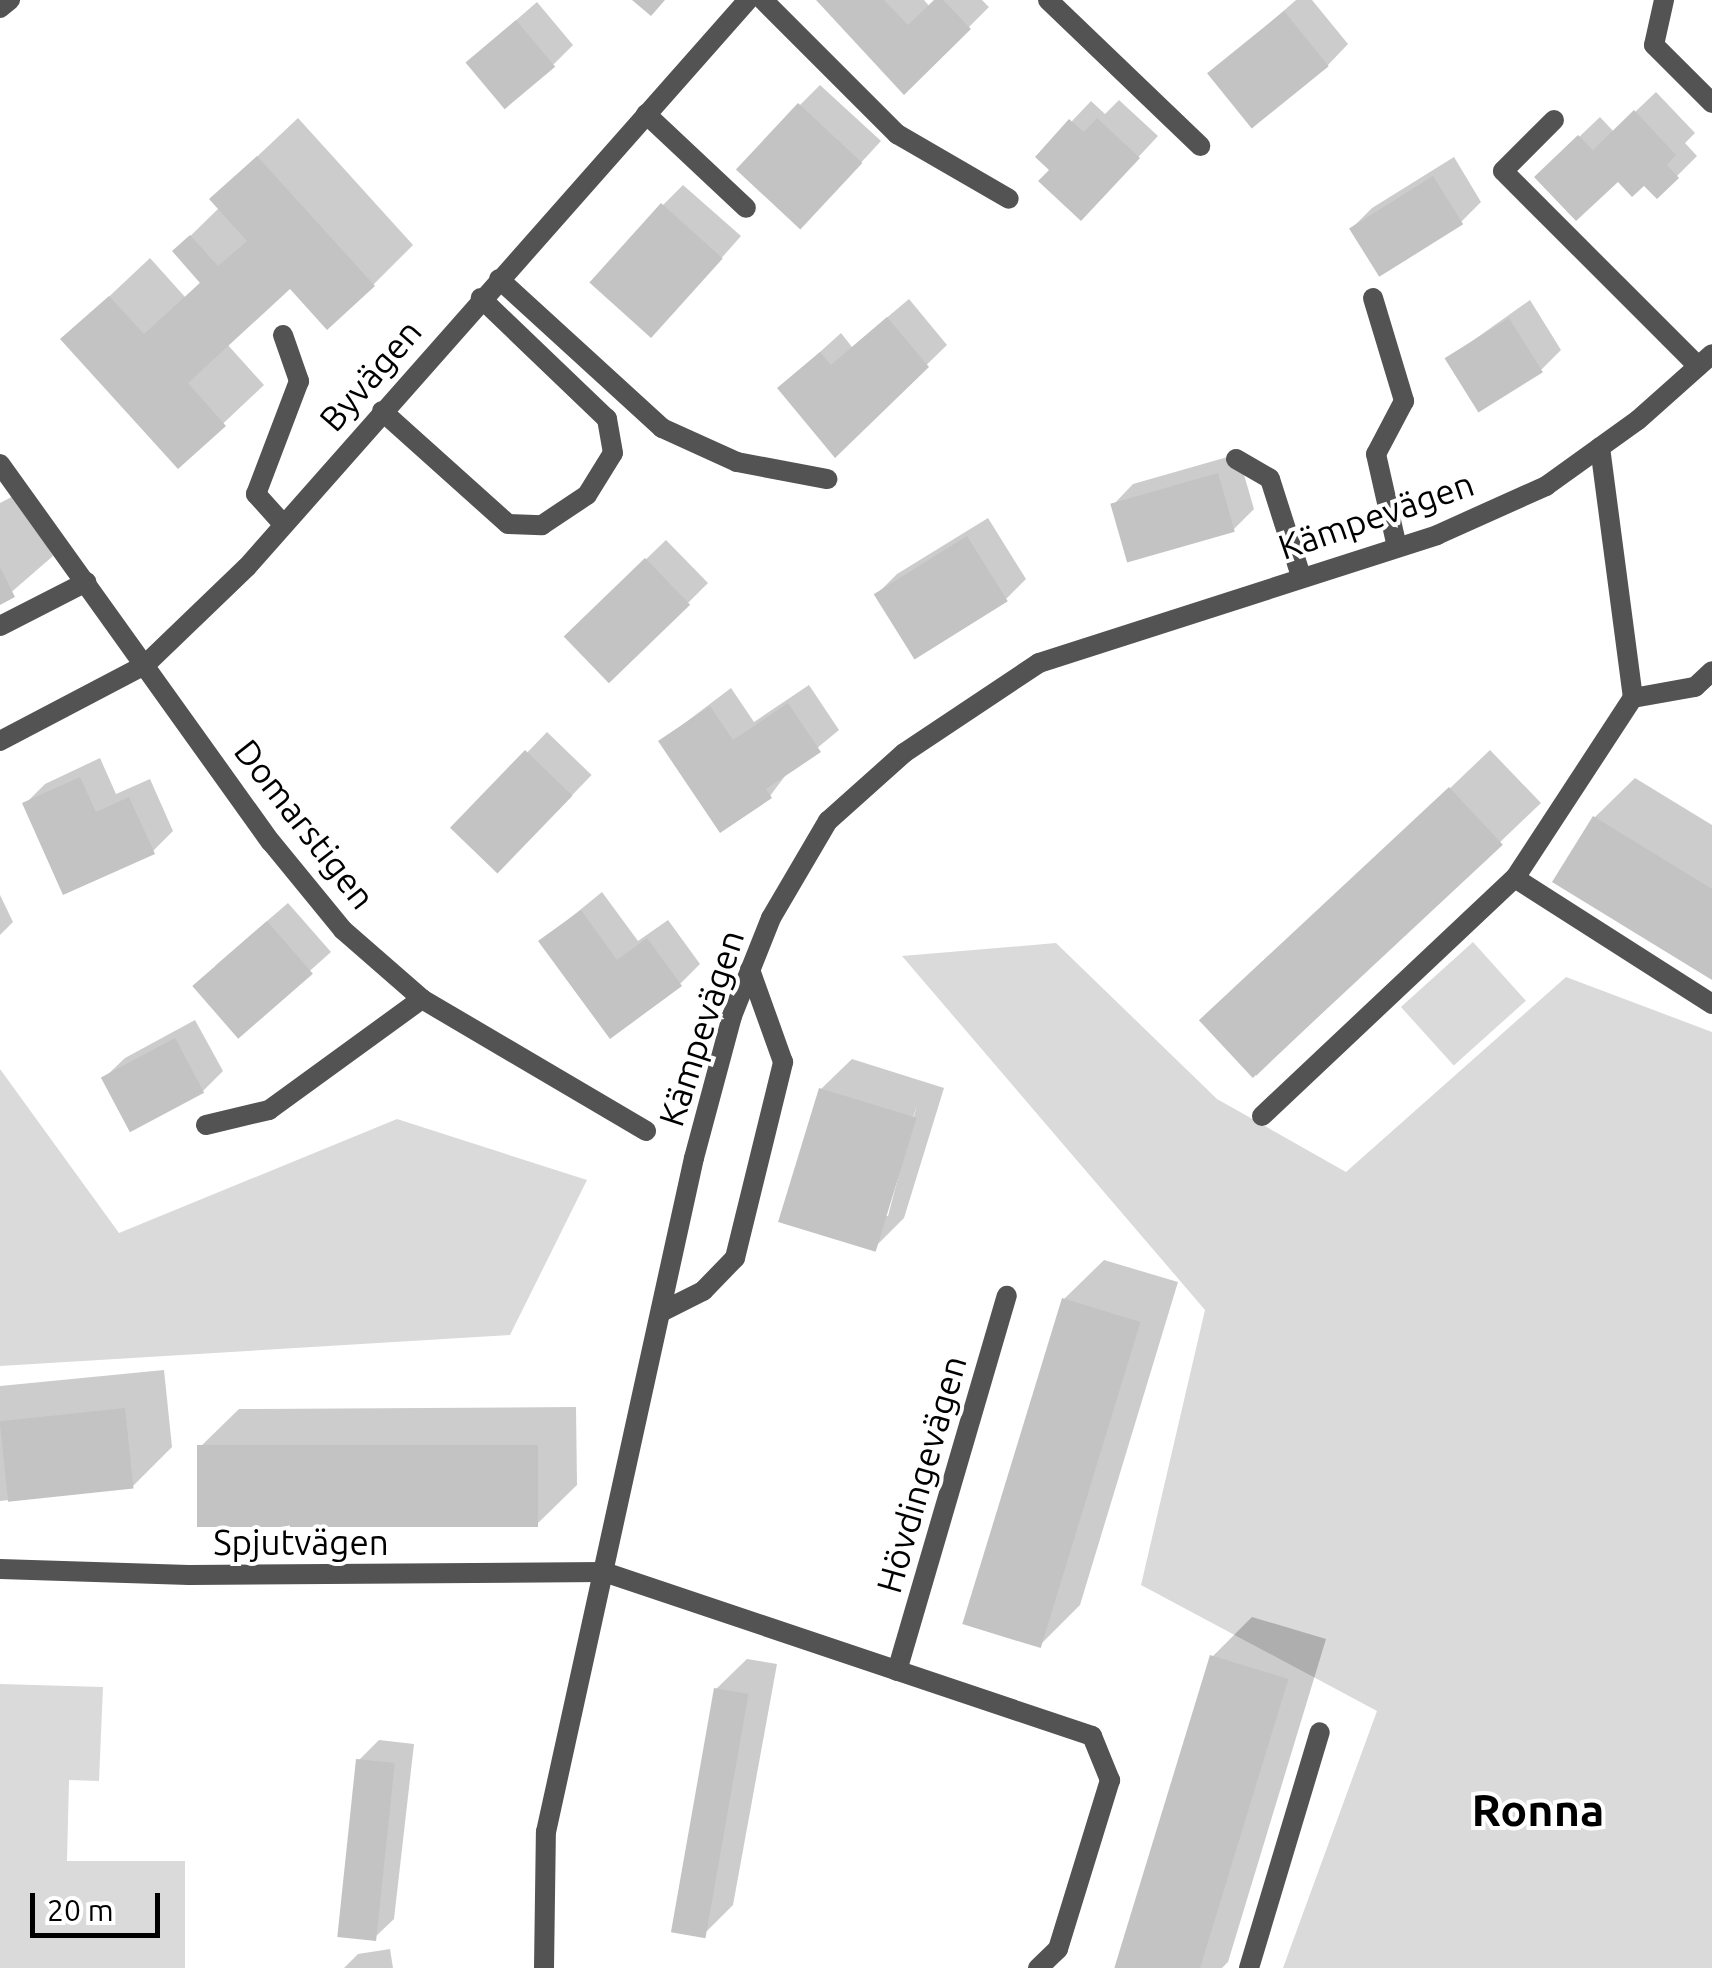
<!DOCTYPE html>
<html>
<head>
<meta charset="utf-8">
<style>
	body { margin:0 }
	#map { position:relative; width:1712px; height:1968px; overflow:hidden; background:#fff; font-family:Ubuntu,sans-serif }
	div>[style] { position:absolute }
	.green>* { inset:0; background:#dadada; transform-origin:0 0 }
	.shadow>* { inset:0; background:#0003; transform-origin:0 0 }
	.building>* { inset:0; background:#c3c3c3; transform-origin:0 0 }
	.service>* { height:20px; margin:-10px; padding:0 10px; transform-origin:10px; border-radius:10px; background:#535353 }
	.minor>* { height:20px; margin:-10px; padding:0 10px; transform-origin:10px; border-radius:10px; background:#535353 }
	span { translate:-50% -50%; white-space:nowrap; text-align:center; line-height:1.15; -webkit-text-stroke:8px #fff; paint-order:stroke }
	.street-label { font-size:35px; color:#000 }
	.district-label { font-size:45px; color:#000; font-weight:700 }
	.scale { position:absolute; left:30px; top:1893px; width:130px; height:45px; box-sizing:border-box; border:5px solid #000; border-top:0; padding-left:12px; font-size:30px; line-height:35px; white-space:nowrap; color:#000; -webkit-text-stroke:8px #fff; paint-order:stroke }
</style>
</head>
<body>
<div id="map">
	<div class="green">
		<i style="left:1473px;top:942px;width:79px;height:97px;rotate:48deg"></i>
		<i style="clip-path:polygon(1056px 943px,1217px 1099px,1346px 1172px,1566px 977px,1712px 1032px,1712px 1968px,1283px 1968px,1377px 1711px,1141px 1585px,1205px 1310px,902px 956px)"></i>
		<i style="clip-path:polygon(0 1069px,119px 1233px,397px 1119px,587px 1180px,510px 1335px,0 1366px)"></i>
		<i style="clip-path:polygon(0 1684px,103px 1687px,99px 1781px,69px 1780px,67px 1861px,185px 1861px,185px 1968px,0 1968px)"></i>
	</div>
	<div class="shadow">
		<i style="clip-path:polygon(820px 0,924px 0,930px 7px,937px 0,982px 0,989px 7px,904px 92px)"></i>
		<i style="clip-path:polygon(1296px 0,1312px 0,1348px 44px,1328px 65px,1211px 74px)"></i>
		<i style="clip-path:polygon(537px 2px,573px 45px,553px 65px,468px 62px)"></i>
		<i style="clip-path:polygon(820px 85px,881px 141px,821px 206px,800px 105px)"></i>
		<i style="clip-path:polygon(1656px 92px,1695px 133px,1685px 143px,1697px 156px,1657px 196px,1644px 183px,1618px 178px,1537px 177px,1600px 117px,1614px 132px)"></i>
		<i style="clip-path:polygon(1119px 100px,1158px 136px,1101px 197px,1038px 157px,1091px 101px,1105px 114px)"></i>
		<i style="clip-path:polygon(298px 118px,413px 245px,373px 285px,290px 285px,227px 344px,264px 385px,178px 466px,64px 339px,150px 258px,185px 297px,202px 281px,175px 251px,220px 207px,212px 199px)"></i>
		<i style="clip-path:polygon(1454px 157px,1481px 202px,1461px 222px,1352px 228px,1372px 208px)"></i>
		<i style="clip-path:polygon(683px 185px,741px 236px,672px 314px,663px 205px)"></i>
		<i style="clip-path:polygon(909px 299px,947px 345px,835px 454px,780px 388px,841px 333px,852px 347px)"></i>
		<i style="clip-path:polygon(1530px 300px,1561px 350px,1541px 370px,1447px 359px)"></i>
		<i style="clip-path:polygon(1238px 454px,1254px 509px,1233px 530px,1113px 505px,1133px 484px)"></i>
		<i style="clip-path:polygon(21px 492px,53px 556px,0 602px,0 503px)"></i>
		<i style="clip-path:polygon(988px 518px,1026px 579px,1006px 599px,877px 594px,897px 574px)"></i>
		<i style="clip-path:polygon(666px 540px,708px 583px,688px 603px,587px 616px)"></i>
		<i style="clip-path:polygon(809px 685px,839px 730px,788px 772px,770px 796px,661px 741px,731px 688px,754px 722px)"></i>
		<i style="left:547px;top:732px;width:62px;height:134px;rotate:44deg"></i>
		<i style="clip-path:polygon(1490px 750px,1541px 803px,1256px 1076px,1245px 984px)"></i>
		<i style="clip-path:polygon(100px 758px,116px 794px,150px 779px,173px 831px,153px 851px,25px 804px,45px 784px)"></i>
		<i style="clip-path:polygon(1635px 778px,1712px 825px,1712px 977px,1556px 881px,1595px 817px)"></i>
		<i style="clip-path:polygon(602px 892px,638px 941px,668px 920px,700px 964px,680px 984px,542px 941px)"></i>
		<i style="clip-path:polygon(0 895px,13px 922px,0 935px)"></i>
		<i style="clip-path:polygon(288px 903px,331px 952px,238px 1035px,215px 966px)"></i>
		<i style="clip-path:polygon(195px 1020px,223px 1071px,203px 1091px,104px 1078px,125px 1058px)"></i>
		<i style="clip-path:polygon(evenodd,852px 1059px,944px 1088px,904px 1218px,874px 1248px,821px 1089px,852px 1059px,917px 1105px,888px 1216px,883px 1216px,917px 1105px)"></i>
		<i style="clip-path:polygon(1104px 1260px,1178px 1282px,1080px 1605px,1040px 1645px,1064px 1299px)"></i>
		<i style="clip-path:polygon(164px 1370px,172px 1447px,132px 1487px,0 1501px,0 1386px)"></i>
		<i style="clip-path:polygon(576px 1407px,577px 1485px,537px 1524px,199px 1448px,239px 1409px)"></i>
		<i style="clip-path:polygon(1252px 1617px,1326px 1639px,1228px 1962px,1222px 1968px,1117px 1968px,1212px 1657px)"></i>
		<i style="clip-path:polygon(747px 1659px,777px 1664px,733px 1905px,703px 1935px,716px 1689px)"></i>
		<i style="clip-path:polygon(379px 1740px,414px 1744px,394px 1919px,373px 1939px,359px 1760px)"></i>
		<i style="clip-path:polygon(390px 1949px,393px 1968px,344px 1968px,358px 1954px)"></i>
	</div>
	<div class="building">
		<i style="clip-path:polygon(632px 0,665px 0,651px 16px)"></i>
		<i style="clip-path:polygon(816px 0,884px 0,908px 25px,934px 0,943px 0,971px 29px,904px 95px)"></i>
		<i style="left:1284px;top:11px;width:71px;height:99px;rotate:51deg"></i>
		<i style="left:516px;top:20px;width:61px;height:66px;rotate:50deg"></i>
		<i style="left:798px;top:103px;width:88px;height:91px;rotate:43deg"></i>
		<i style="clip-path:polygon(1634px 110px,1676px 155px,1667px 165px,1679px 178px,1657px 199px,1644px 186px,1632px 197px,1618px 182px,1576px 221px,1534px 177px,1578px 135px,1593px 150px)"></i>
		<i style="clip-path:polygon(1097px 118px,1140px 158px,1081px 221px,1038px 181px,1049px 170px,1035px 157px,1069px 119px,1084px 132px)"></i>
		<i style="clip-path:polygon(257px 156px,375px 286px,327px 330px,290px 289px,188px 383px,226px 426px,178px 469px,60px 339px,109px 296px,144px 334px,200px 283px,172px 251px,190px 235px,218px 266px,247px 241px,209px 199px)"></i>
		<i style="left:1433px;top:176px;width:57px;height:99px;rotate:58deg"></i>
		<i style="left:661px;top:203px;width:83px;height:107px;rotate:42deg"></i>
		<i style="clip-path:polygon(887px 317px,929px 367px,835px 458px,777px 388px,820px 352px,831px 365px)"></i>
		<i style="left:1509px;top:318px;width:64px;height:76px;rotate:58deg"></i>
		<i style="left:1218px;top:473px;width:61px;height:112px;rotate:74deg"></i>
		<i style="left:967px;top:536px;width:77px;height:110px;rotate:58deg"></i>
		<i style="left:645px;top:558px;width:65px;height:113px;rotate:46deg"></i>
		<i style="clip-path:polygon(0 567px,15px 597px,0 605px)"></i>
		<i style="clip-path:polygon(788px 703px,821px 752px,766px 789px,772px 798px,720px 833px,658px 741px,710px 706px,733px 740px)"></i>
		<i style="left:525px;top:750px;width:66px;height:108px;rotate:44deg"></i>
		<i style="clip-path:polygon(80px 777px,96px 812px,129px 797px,155px 854px,63px 895px,22px 803px)"></i>
		<i style="left:1449px;top:787px;width:79px;height:342px;rotate:47deg"></i>
		<i style="clip-path:polygon(1593px 816px,1712px 889px,1712px 980px,1552px 882px)"></i>
		<i style="clip-path:polygon(581px 910px,617px 960px,647px 938px,682px 986px,610px 1039px,538px 941px)"></i>
		<i style="left:267px;top:921px;width:70px;height:99px;rotate:49deg"></i>
		<i style="left:175px;top:1038px;width:62px;height:84px;rotate:62deg"></i>
		<i style="left:819px;top:1088px;width:102px;height:140px;rotate:17deg"></i>
		<i style="left:1062px;top:1298px;width:82px;height:341px;rotate:17deg"></i>
		<i style="left:125px;top:1408px;width:81px;height:126px;rotate:84deg"></i>
		<i style="left:538px;top:1445px;width:82px;height:341px;rotate:90deg"></i>
		<i style="left:1210px;top:1655px;width:82px;height:327px;rotate:17deg"></i>
		<i style="left:714px;top:1688px;width:35px;height:248px;rotate:10deg"></i>
		<i style="left:356px;top:1759px;width:39px;height:179px;rotate:6deg"></i>
	</div>
	<div class="service">
		<i style="left:763px;top:0;width:190px;rotate:45deg"></i>
		<i style="left:897px;top:134px;width:129px;rotate:30.1deg"></i>
		<i style="left:1048px;top:0;width:211px;rotate:43.8deg"></i>
		<i style="left:1664px;top:0;width:46px;rotate:102.5deg"></i>
		<i style="left:1654px;top:45px;width:82px;rotate:45deg"></i>
		<i style="left:0;top:8px;width:13px;rotate:-39deg"></i>
		<i style="left:646px;top:114px;width:137px;rotate:43.2deg"></i>
		<i style="left:1554px;top:120px;width:72px;rotate:135deg"></i>
		<i style="left:1503px;top:171px;width:276px;rotate:45deg"></i>
		<i style="left:499px;top:279px;width:221px;rotate:42.4deg"></i>
		<i style="left:662px;top:428px;width:82px;rotate:24.4deg"></i>
		<i style="left:737px;top:462px;width:92px;rotate:10.7deg"></i>
		<i style="left:1373px;top:298px;width:108px;rotate:73.2deg"></i>
		<i style="left:1404px;top:401px;width:60px;rotate:117.8deg"></i>
		<i style="left:1376px;top:454px;width:95px;rotate:77.3deg"></i>
		<i style="left:283px;top:335px;width:49px;rotate:70.8deg"></i>
		<i style="left:299px;top:381px;width:121px;rotate:110.8deg"></i>
		<i style="left:256px;top:494px;width:40px;rotate:48deg"></i>
		<i style="left:382px;top:411px;width:169px;rotate:41.9deg"></i>
		<i style="left:508px;top:524px;width:34px;rotate:2deg"></i>
		<i style="left:542px;top:525px;width:54px;rotate:-33.7deg"></i>
		<i style="left:587px;top:495px;width:49px;rotate:-58.2deg"></i>
		<i style="left:613px;top:453px;width:35px;rotate:-100deg"></i>
		<i style="left:607px;top:419px;width:175px;rotate:-136.2deg"></i>
		<i style="left:1236px;top:459px;width:39px;rotate:30deg"></i>
		<i style="left:1270px;top:479px;width:102px;rotate:72.3deg"></i>
		<i style="left:0;top:626px;width:97px;rotate:-27.1deg"></i>
		<i style="left:1633px;top:698px;width:63px;rotate:-10.1deg"></i>
		<i style="left:1695px;top:687px;width:23px;rotate:-43deg"></i>
		<i style="left:1515px;top:878px;width:234px;rotate:32.6deg"></i>
		<i style="left:1262px;top:1116px;width:347px;rotate:-43.3deg"></i>
		<i style="left:1515px;top:878px;width:215px;rotate:-56.8deg"></i>
		<i style="left:1633px;top:698px;width:253px;rotate:-97.5deg"></i>
		<i style="left:206px;top:1125px;width:65px;rotate:-13.4deg"></i>
		<i style="left:269px;top:1110px;width:189px;rotate:-36deg"></i>
		<i style="left:663px;top:1311px;width:45px;rotate:-26.6deg"></i>
		<i style="left:703px;top:1291px;width:46px;rotate:-45.9deg"></i>
		<i style="left:735px;top:1258px;width:202px;rotate:-76.2deg"></i>
		<i style="left:783px;top:1062px;width:98px;rotate:-109.7deg"></i>
		<i style="left:1249px;top:1968px;width:246px;rotate:-73.3deg"></i>
	</div>
	<div class="minor">
		<i style="left:0;top:464px;width:465px;rotate:54.4deg"></i>
		<i style="left:271px;top:842px;width:114px;rotate:50.7deg"></i>
		<i style="left:343px;top:930px;width:105px;rotate:41.1deg"></i>
		<i style="left:422px;top:999px;width:260px;rotate:30.5deg"></i>
		<i style="left:0;top:741px;width:164px;rotate:-27.7deg"></i>
		<i style="left:145px;top:665px;width:141px;rotate:-43.9deg"></i>
		<i style="left:247px;top:567px;width:757px;rotate:-48.54deg"></i>
		<i style="left:0;top:1569px;width:189px;rotate:1.8deg"></i>
		<i style="left:189px;top:1575px;width:415px;rotate:-0.4deg"></i>
		<i style="left:604px;top:1572px;width:515px;rotate:18.58deg"></i>
		<i style="left:1092px;top:1736px;width:48px;rotate:67.8deg"></i>
		<i style="left:1110px;top:1780px;width:177px;rotate:107.1deg"></i>
		<i style="left:1058px;top:1949px;width:28px;rotate:136deg"></i>
		<i style="left:897px;top:1671px;width:391px;rotate:-73.7deg"></i>
		<i style="left:544px;top:1968px;width:136px;rotate:-89.2deg"></i>
		<i style="left:546px;top:1832px;width:690px;rotate:-77.62deg"></i>
		<i style="left:694px;top:1158px;width:147px;rotate:-75deg"></i>
		<i style="left:732px;top:1016px;width:105px;rotate:-68.3deg"></i>
		<i style="left:771px;top:918px;width:113px;rotate:-59.6deg"></i>
		<i style="left:828px;top:821px;width:102px;rotate:-41.8deg"></i>
		<i style="left:904px;top:753px;width:162px;rotate:-33.7deg"></i>
		<i style="left:1039px;top:663px;width:418px;rotate:-17.8deg"></i>
		<i style="left:1437px;top:535px;width:120px;rotate:-24.2deg"></i>
		<i style="left:1546px;top:486px;width:113px;rotate:-35.7deg"></i>
		<i style="left:1638px;top:420px;width:99px;rotate:-41.7deg"></i>
	</div>
	<div class="street-label">
		<span style="left:370px;top:375px;rotate:-49deg">Byvägen</span>
		<span style="left:1376px;top:515px;rotate:-19deg">Kämpevägen</span>
		<span style="left:305px;top:824px;rotate:52deg">Domarstigen</span>
		<span style="left:701px;top:1028px;rotate:-72deg">Kämpevägen</span>
		<span style="left:921px;top:1474px;rotate:-74deg">Hövdingevägen</span>
		<span style="left:301px;top:1542px">Spjutvägen</span>
	</div>
	<div class="district-label">
		<span style="left:1538px;top:1810px">Ronna</span>
	</div>
	<div class="scale">20 m</div>
</div>
</body>
</html>
